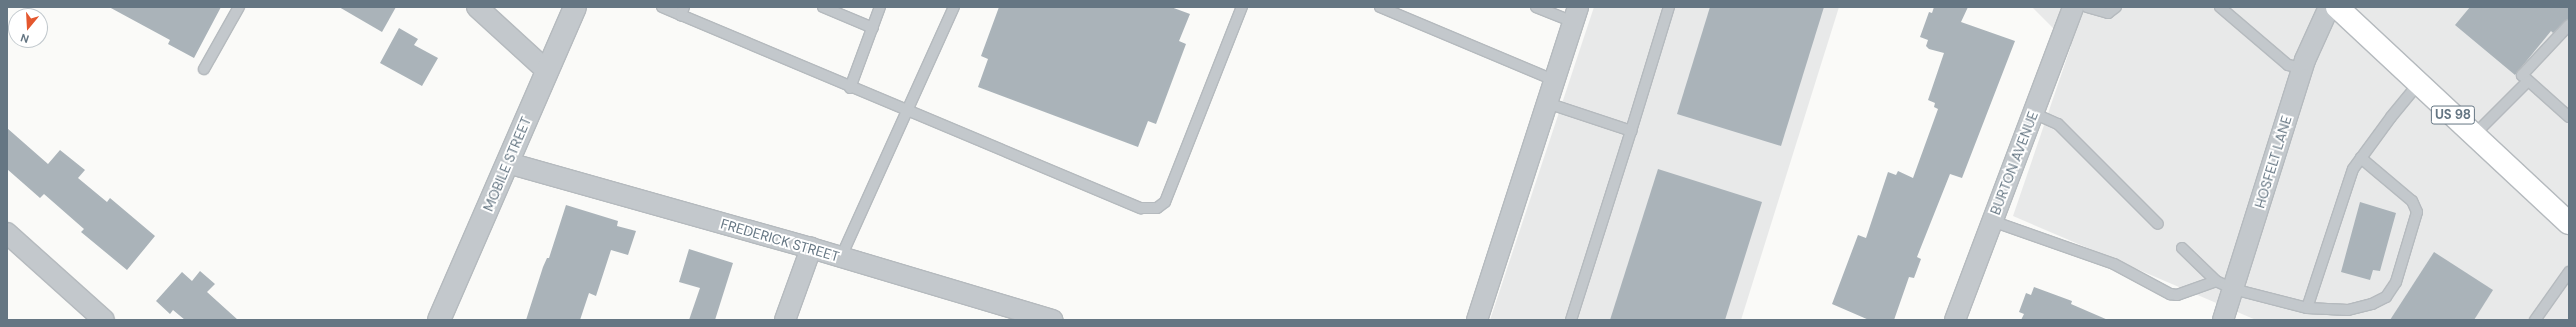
<!DOCTYPE html>
<html>
<head>
<meta charset="utf-8">
<style>
	body { margin:0 }
	#map { position:relative; width:2576px; height:327px; overflow:hidden; background:#fafaf8; font-family:"DM Sans",sans-serif }
	div>[style] { position:absolute }
	.built>* { inset:0; background:#e8e9e9 }
	.building>* { inset:0; background:#aab3b9 }
	.roads { filter:drop-shadow(1px 0 #b5babe) drop-shadow(-1px 0 #b5babe) drop-shadow(0 1px #b5babe) drop-shadow(0 -1px #b5babe) }
	.service>* { height:10px; margin:-5px; padding:0 5px; transform-origin:5px; border-radius:5px; background:#c3c8cc }
	.minor>* { height:20px; margin:-10px; padding:0 10px; transform-origin:10px; border-radius:10px; background:#c3c8cc }
	.tertiary>* { height:22px; margin:-11px; padding:0 11px; transform-origin:11px; border-radius:11px; background:#c3c8cc }
	.primary>* { height:22px; margin:-11px; padding:0 11px; transform-origin:11px; border-radius:11px; background:#fff }
	span { translate:-50% -50%; white-space:nowrap; text-align:center; line-height:1.15; -webkit-text-stroke:4px #fff; paint-order:stroke }
	.shield-label span { padding:1px 3px; background:#fff; border:1px solid; border-radius:3px; -webkit-text-stroke-width:0 }
	.shield-label { font-size:13px; color:#657683; font-weight:700 }
	.street-label { font-size:14px; color:#657683 }
	.frame { position:absolute; inset:0; border:8px solid #657683; pointer-events:none }
	.north { position:absolute; left:8px; top:8px; width:40px; height:40px; box-sizing:border-box; background:#fff; border:1px solid #c1c8cd; border-radius:50%; rotate:198deg; font-size:11px; font-weight:700; line-height:16px; text-align:center; color:#657683 }
	.north::after { content:''; display:block; margin:auto; width:14px; height:18px; background:#e4572e; clip-path:polygon(50% 0,100% 100%,50% 72%,0 100%) }
</style>
</head>
<body>
<div id="map">
	<div class="built">
		<i style="clip-path:polygon(1594px 7px,1839px 7px,1741px 320px,1490px 320px)"></i>
		<i style="clip-path:polygon(2032px 7px,2569px 7px,2569px 320px,2256px 320px,2013px 216px,2071px 46px)"></i>
	</div>
	<div class="building">
		<i style="clip-path:polygon(109px 7px,221px 7px,194px 58px,168px 44px,170px 40px)"></i>
		<i style="clip-path:polygon(339px 7px,396px 7px,382px 32px)"></i>
		<i style="clip-path:polygon(999px 7px,1171px 7px,1190px 14px,1179px 41px,1186px 44px,1156px 124px,1148px 121px,1138px 147px,978px 87px,988px 59px,981px 56px)"></i>
		<i style="clip-path:polygon(1710px 7px,1824px 7px,1781px 146px,1677px 114px)"></i>
		<i style="clip-path:polygon(1934px 7px,1968px 7px,1961px 22px,2015px 41px,1962px 178px,1950px 174px,1917px 257px,1921px 259px,1914px 278px,1909px 277px,1894px 320px,1869px 320px,1832px 304px,1858px 235px,1866px 238px,1888px 172px,1896px 175px,1898px 171px,1913px 178px,1938px 109px,1934px 107px,1935px 103px,1928px 100px,1944px 53px,1929px 49px,1926px 46px,1928px 40px,1920px 37px,1929px 12px,1932px 13px)"></i>
		<i style="clip-path:polygon(2470px 7px,2569px 7px,2569px 19px,2553px 33px,2551px 31px,2515px 75px,2455px 25px)"></i>
		<i style="clip-path:polygon(399px 28px,418px 39px,414px 45px,438px 58px,422px 86px,380px 63px)"></i>
		<i style="clip-path:polygon(7px 128px,48px 164px,60px 150px,85px 170px,78px 178px,107px 202px,110px 198px,155px 236px,127px 270px,81px 232px,84px 229px,44px 194px,40px 198px,7px 169px)"></i>
		<i style="clip-path:polygon(1658px 169px,1762px 202px,1725px 320px,1610px 320px)"></i>
		<i style="clip-path:polygon(2360px 202px,2396px 213px,2380px 271px,2373px 270px,2370px 280px,2341px 272px)"></i>
		<i style="clip-path:polygon(566px 205px,618px 221px,617px 226px,636px 231px,628px 255px,611px 250px,596px 296px,589px 293px,580px 320px,526px 320px,543px 267px,547px 258px,549px 258px)"></i>
		<i style="clip-path:polygon(689px 249px,733px 263px,715px 320px,689px 320px,700px 288px,679px 282px)"></i>
		<i style="clip-path:polygon(2434px 252px,2493px 290px,2474px 320px,2390px 320px)"></i>
		<i style="clip-path:polygon(200px 271px,215px 284px,207px 292px,238px 320px,185px 320px,173px 310px,170px 314px,156px 301px,182px 272px,192px 281px)"></i>
		<i style="clip-path:polygon(2034px 287px,2072px 301px,2071px 304px,2108px 320px,2021px 320px,2024px 314px,2019px 312px,2026px 293px,2031px 295px)"></i>
	</div>
	<div class="roads">
		<div class="service">
			<i style="left:662px;top:7px;width:21px;rotate:23deg"></i>
			<i style="left:684px;top:7px;width:9px;rotate:111deg"></i>
			<i style="left:681px;top:15px;width:499px;rotate:22.8deg"></i>
			<i style="left:1141px;top:208px;width:16px"></i>
			<i style="left:1157px;top:208px;width:10px;rotate:-37deg"></i>
			<i style="left:1165px;top:202px;width:210px;rotate:-68.5deg"></i>
			<i style="left:823px;top:7px;width:54px;rotate:22.8deg"></i>
			<i style="left:1380px;top:7px;width:189px;rotate:22.8deg"></i>
			<i style="left:1536px;top:7px;width:40px;rotate:22deg"></i>
			<i style="left:2087px;top:7px;width:22px;rotate:16deg"></i>
			<i style="left:2108px;top:13px;width:10px;rotate:-37deg"></i>
			<i style="left:2220px;top:7px;width:89px;rotate:40.5deg"></i>
			<i style="left:2288px;top:65px;width:14px;rotate:12deg"></i>
			<i style="left:2569px;top:25px;width:69px;rotate:133.2deg"></i>
			<i style="left:2522px;top:75px;width:63px;rotate:41.8deg"></i>
			<i style="left:204px;top:69px;width:71px;rotate:-60.6deg"></i>
			<i style="left:850px;top:88px;width:86px;rotate:-69.7deg"></i>
			<i style="left:1547px;top:103px;width:89px;rotate:18.4deg"></i>
			<i style="left:1631px;top:131px;width:130px;rotate:-73deg"></i>
			<i style="left:2033px;top:113px;width:27px;rotate:24deg"></i>
			<i style="left:2058px;top:124px;width:141px;rotate:45deg"></i>
			<i style="left:2474px;top:135px;width:76px;rotate:-45deg"></i>
			<i style="left:1992px;top:221px;width:129px;rotate:19.4deg"></i>
			<i style="left:2114px;top:264px;width:64px;rotate:28.2deg"></i>
			<i style="left:2170px;top:294px;width:7px;rotate:8deg"></i>
			<i style="left:2177px;top:295px;width:41px;rotate:-19.7deg"></i>
			<i style="left:2216px;top:281px;width:19px;rotate:25deg"></i>
			<i style="left:2233px;top:289px;width:76px;rotate:14.4deg"></i>
			<i style="left:2307px;top:308px;width:146px;rotate:-71.7deg"></i>
			<i style="left:2353px;top:169px;width:64px;rotate:-53.8deg"></i>
			<i style="left:2391px;top:117px;width:44px;rotate:-50.5deg"></i>
			<i style="left:2182px;top:248px;width:47px;rotate:44.1deg"></i>
			<i style="left:841px;top:257px;width:274px;rotate:-65.7deg"></i>
			<i style="left:2307px;top:308px;width:41px;rotate:2.8deg"></i>
			<i style="left:2348px;top:310px;width:25px;rotate:-14deg"></i>
			<i style="left:2372px;top:304px;width:16px;rotate:-27deg"></i>
			<i style="left:2386px;top:297px;width:18px;rotate:-56deg"></i>
			<i style="left:2396px;top:282px;width:73px;rotate:-73.3deg"></i>
			<i style="left:2417px;top:212px;width:12px;rotate:-114deg"></i>
			<i style="left:2412px;top:201px;width:67px;rotate:-139.9deg"></i>
			<i style="left:1571px;top:320px;width:198px;rotate:-72.4deg"></i>
			<i style="left:2535px;top:320px;width:59px;rotate:-54.7deg"></i>
		</div>
		<div class="minor">
			<i style="left:477px;top:7px;width:95px;rotate:42.4deg"></i>
			<i style="left:508px;top:163px;width:315px;rotate:15.7deg"></i>
			<i style="left:811px;top:248px;width:252px;rotate:16.6deg"></i>
			<i style="left:7px;top:233px;width:130px;rotate:41.9deg"></i>
			<i style="left:785px;top:320px;width:77px;rotate:-70.1deg"></i>
			<i style="left:1477px;top:320px;width:329px;rotate:-72.1deg"></i>
			<i style="left:1955px;top:320px;width:335px;rotate:-69.3deg"></i>
			<i style="left:2223px;top:320px;width:273px;rotate:-72.5deg"></i>
			<i style="left:2305px;top:60px;width:58px;rotate:-65.6deg"></i>
		</div>
		<div class="tertiary">
			<i style="left:439px;top:320px;width:341px;rotate:-66.5deg"></i>
		</div>
		<div class="primary">
			<i style="left:2337px;top:7px;width:317px;rotate:43deg"></i>
		</div>
	</div>
	<div class="shield-label">
		<span style="left:2453px;top:115px">US 98</span>
	</div>
	<div class="street-label">
		<span style="left:2273px;top:162px;rotate:-73deg">HOSFELT LANE</span>
		<span style="left:2014px;top:163px;rotate:-69deg">BURTON AVENUE</span>
		<span style="left:507px;top:164px;rotate:-67deg">MOBILE STREET</span>
		<span style="left:780px;top:240px;rotate:16deg">FREDERICK STREET</span>
	</div>
	<div class="frame"></div>
	<div class="north">N</div>
</div>
</body>
</html>
